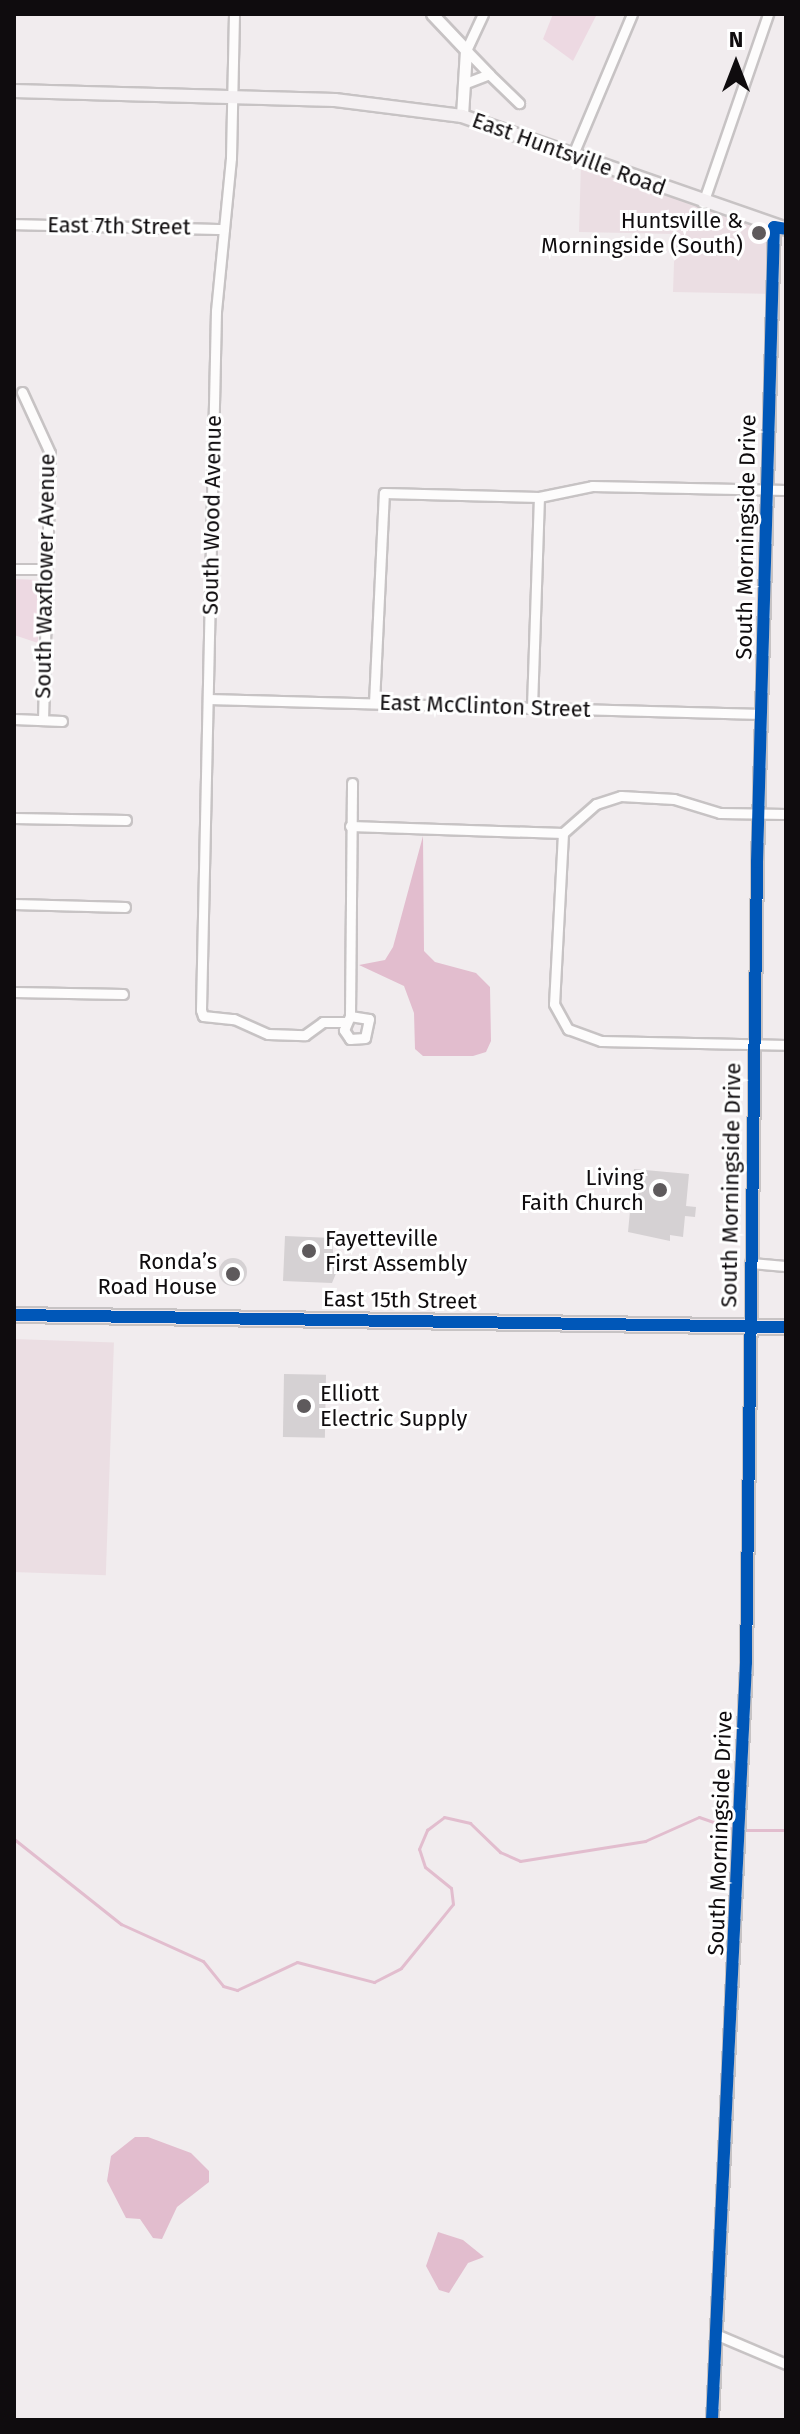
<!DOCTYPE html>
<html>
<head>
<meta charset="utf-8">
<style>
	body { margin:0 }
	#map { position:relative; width:800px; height:2434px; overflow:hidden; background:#f1ecee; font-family:"Fira Sans",sans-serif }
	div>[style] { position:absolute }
	.built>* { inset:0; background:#ebdee3; transform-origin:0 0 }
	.green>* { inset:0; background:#edd9e2 }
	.water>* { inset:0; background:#e2bdce }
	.stream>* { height:3px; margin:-1.5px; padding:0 1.5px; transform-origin:1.5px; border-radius:1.5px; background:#e2bdce }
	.building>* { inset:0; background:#d5d1d3; transform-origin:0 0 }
	.round { border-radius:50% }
	.roads { filter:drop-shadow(2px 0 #c7c3c4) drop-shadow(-2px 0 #c7c3c4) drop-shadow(0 2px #c7c3c4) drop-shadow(0 -2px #c7c3c4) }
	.minor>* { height:9px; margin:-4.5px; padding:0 4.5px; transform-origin:4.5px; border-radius:4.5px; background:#fdfcfc }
	.tertiary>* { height:11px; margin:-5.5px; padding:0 5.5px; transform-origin:5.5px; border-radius:5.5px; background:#fdfcfc }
	.secondary>* { height:12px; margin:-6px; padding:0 6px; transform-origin:6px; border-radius:6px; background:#f4f0f2 }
	.primary>* { height:14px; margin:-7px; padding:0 7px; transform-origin:7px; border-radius:7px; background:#ece4e8 }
	.cycleway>* { height:12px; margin:-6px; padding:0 6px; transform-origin:6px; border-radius:6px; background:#0057b8 }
	.dots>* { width:22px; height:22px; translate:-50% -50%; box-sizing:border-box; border:4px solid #fff; border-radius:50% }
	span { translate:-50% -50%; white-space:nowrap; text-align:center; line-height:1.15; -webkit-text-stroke:6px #fff; paint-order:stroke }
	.street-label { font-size:22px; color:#0f0c0e }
	.poi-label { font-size:22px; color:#0f0c0e }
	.right { translate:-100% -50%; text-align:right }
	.left { translate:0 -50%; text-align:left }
	.frame { position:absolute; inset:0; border:16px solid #0f0c0e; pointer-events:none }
	.north { position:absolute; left:696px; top:24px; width:80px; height:80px; -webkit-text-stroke:6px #fff; paint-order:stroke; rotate:0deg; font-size:22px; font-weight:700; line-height:32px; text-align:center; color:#0f0c0e }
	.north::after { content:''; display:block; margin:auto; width:28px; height:36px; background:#0f0c0e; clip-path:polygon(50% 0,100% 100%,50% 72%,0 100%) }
</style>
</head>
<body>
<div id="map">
	<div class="built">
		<i style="clip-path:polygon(581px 163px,774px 227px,773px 294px,673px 292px,675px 234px,579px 232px)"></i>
		<i style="left:14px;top:1339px;width:100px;height:233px;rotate:2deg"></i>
	</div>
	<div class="green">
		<i style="clip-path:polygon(553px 14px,597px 14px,573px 61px,543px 39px)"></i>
		<i style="clip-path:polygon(14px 579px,38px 580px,38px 643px,14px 635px)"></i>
	</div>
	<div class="water">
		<i style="clip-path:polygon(423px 836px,424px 951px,435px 962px,476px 973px,490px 987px,491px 1041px,486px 1052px,473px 1056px,423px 1056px,415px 1049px,414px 1013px,404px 986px,359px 965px,385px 960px,393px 947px)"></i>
		<i style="clip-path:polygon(148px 2137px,191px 2153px,209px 2171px,209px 2182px,177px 2207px,162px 2239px,153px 2238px,140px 2219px,126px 2218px,107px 2181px,111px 2156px,135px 2137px)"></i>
		<i style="clip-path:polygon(438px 2232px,463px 2240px,484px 2257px,468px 2263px,449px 2293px,439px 2290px,426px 2266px)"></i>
	</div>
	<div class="stream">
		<i style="left:741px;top:1830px;width:45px"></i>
		<i style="left:14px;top:1839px;width:137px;rotate:38.5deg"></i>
		<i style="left:121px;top:1924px;width:90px;rotate:24.3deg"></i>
		<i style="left:203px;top:1961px;width:32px;rotate:51deg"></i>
		<i style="left:223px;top:1986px;width:15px;rotate:16deg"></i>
		<i style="left:237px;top:1990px;width:66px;rotate:-25deg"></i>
		<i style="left:297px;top:1962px;width:80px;rotate:14.6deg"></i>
		<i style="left:374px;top:1982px;width:30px;rotate:-27deg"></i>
		<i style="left:401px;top:1968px;width:82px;rotate:-50.9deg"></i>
		<i style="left:453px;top:1904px;width:16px;rotate:-97deg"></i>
		<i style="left:451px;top:1888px;width:33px;rotate:-141deg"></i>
		<i style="left:425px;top:1867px;width:19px;rotate:-108deg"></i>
		<i style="left:419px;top:1849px;width:21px;rotate:-67deg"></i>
		<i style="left:427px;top:1830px;width:21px;rotate:-37deg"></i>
		<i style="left:444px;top:1817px;width:27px;rotate:13deg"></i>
		<i style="left:470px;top:1823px;width:42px;rotate:44deg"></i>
		<i style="left:500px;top:1852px;width:22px;rotate:24deg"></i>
		<i style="left:520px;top:1861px;width:127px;rotate:-9.1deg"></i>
		<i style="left:645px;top:1841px;width:59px;rotate:-24deg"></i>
		<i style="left:699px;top:1817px;width:37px;rotate:19deg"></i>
	</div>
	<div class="building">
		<i style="clip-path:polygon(634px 1169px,689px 1174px,686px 1206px,696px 1207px,695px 1217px,685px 1216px,683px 1237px,670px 1235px,670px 1241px,628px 1232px)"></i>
		<i style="clip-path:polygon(285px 1236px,333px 1238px,333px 1264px,340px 1264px,332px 1283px,283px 1281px)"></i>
		<i class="round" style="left:219px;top:1258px;width:28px;height:28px"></i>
		<i style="left:284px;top:1374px;width:42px;height:63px;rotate:1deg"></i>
	</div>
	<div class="roads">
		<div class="minor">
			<i style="left:234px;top:14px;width:144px;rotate:91.2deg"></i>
			<i style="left:231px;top:158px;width:154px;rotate:95.6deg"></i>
			<i style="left:216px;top:311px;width:699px;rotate:91.23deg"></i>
			<i style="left:201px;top:1010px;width:6px;rotate:72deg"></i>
			<i style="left:203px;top:1016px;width:31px;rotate:6deg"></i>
			<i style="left:234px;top:1019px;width:37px;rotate:24deg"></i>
			<i style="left:268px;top:1034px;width:37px;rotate:2deg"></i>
			<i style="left:305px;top:1035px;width:22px;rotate:-36deg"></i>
			<i style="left:323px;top:1022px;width:22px"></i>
			<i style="left:483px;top:14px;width:40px;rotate:115deg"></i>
			<i style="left:466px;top:50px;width:33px;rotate:46deg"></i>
			<i style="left:466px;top:83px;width:25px;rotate:-21deg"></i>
			<i style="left:489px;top:74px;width:42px;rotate:44deg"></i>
			<i style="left:574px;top:152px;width:150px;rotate:-67.2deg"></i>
			<i style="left:703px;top:203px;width:200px;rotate:-71deg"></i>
			<i style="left:14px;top:224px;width:210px;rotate:1.4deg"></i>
			<i style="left:22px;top:392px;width:67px;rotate:65.3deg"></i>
			<i style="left:50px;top:453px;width:267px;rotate:91.5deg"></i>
			<i style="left:14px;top:569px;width:33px"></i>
			<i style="left:208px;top:699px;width:554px;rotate:1.55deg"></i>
			<i style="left:374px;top:703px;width:210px;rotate:-87.3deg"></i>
			<i style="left:384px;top:493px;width:155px;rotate:1.5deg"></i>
			<i style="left:539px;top:497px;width:54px;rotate:-11.7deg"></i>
			<i style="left:592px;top:486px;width:194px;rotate:1.2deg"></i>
			<i style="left:532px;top:707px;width:210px;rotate:-88.1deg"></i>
			<i style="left:14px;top:719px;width:48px;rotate:2.4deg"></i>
			<i style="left:14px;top:818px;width:112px;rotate:1deg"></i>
			<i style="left:350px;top:826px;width:213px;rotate:1.9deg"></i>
			<i style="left:563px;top:833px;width:44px;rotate:-41.3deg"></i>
			<i style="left:596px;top:804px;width:26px;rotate:-18deg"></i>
			<i style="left:621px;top:796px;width:53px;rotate:3.2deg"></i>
			<i style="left:674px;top:799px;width:48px;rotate:16.9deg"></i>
			<i style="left:720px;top:813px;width:66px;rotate:0.9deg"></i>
			<i style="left:563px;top:833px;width:171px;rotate:93deg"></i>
			<i style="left:554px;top:1004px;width:29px;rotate:61deg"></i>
			<i style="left:568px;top:1029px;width:35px;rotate:20deg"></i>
			<i style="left:601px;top:1041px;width:185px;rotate:1.2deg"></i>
			<i style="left:14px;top:904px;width:111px;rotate:1.5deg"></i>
			<i style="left:14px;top:992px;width:109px;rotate:1.1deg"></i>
			<i style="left:350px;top:1016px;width:19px;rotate:9deg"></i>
			<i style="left:369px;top:1019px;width:19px;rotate:102deg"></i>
			<i style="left:365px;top:1038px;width:15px;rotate:176deg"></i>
			<i style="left:350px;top:1039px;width:11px;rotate:-124deg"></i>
			<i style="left:344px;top:1030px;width:15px;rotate:-67deg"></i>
			<i style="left:350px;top:1016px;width:233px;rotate:-89.5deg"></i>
			<i style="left:750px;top:1263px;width:36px;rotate:5deg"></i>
			<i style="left:720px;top:2336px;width:72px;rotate:23deg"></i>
		</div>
		<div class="tertiary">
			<i style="left:432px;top:14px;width:50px;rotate:46.6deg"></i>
			<i style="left:466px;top:50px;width:66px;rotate:93.5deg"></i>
			<i style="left:712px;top:2420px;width:759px;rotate:-87.43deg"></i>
			<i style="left:746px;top:1662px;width:800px;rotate:-89.21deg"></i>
			<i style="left:757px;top:862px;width:635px;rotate:-88.47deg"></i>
		</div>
		<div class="secondary">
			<i style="left:14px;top:91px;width:321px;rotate:1.6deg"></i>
			<i style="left:335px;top:100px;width:128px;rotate:7.2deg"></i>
			<i style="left:462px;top:116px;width:343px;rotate:19.2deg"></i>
		</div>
		<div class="primary">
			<i style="left:14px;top:1315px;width:772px;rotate:0.89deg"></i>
		</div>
	</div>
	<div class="cycleway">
		<i style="left:14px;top:1315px;width:772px;rotate:0.89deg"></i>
		<i style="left:712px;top:2420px;width:759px;rotate:-87.43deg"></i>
		<i style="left:746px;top:1662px;width:800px;rotate:-89.21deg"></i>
		<i style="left:757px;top:862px;width:635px;rotate:-88.47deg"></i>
		<i style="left:774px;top:227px;width:12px;rotate:9deg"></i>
	</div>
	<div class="dots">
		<i style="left:759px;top:233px;background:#5e5a5c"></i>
		<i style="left:660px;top:1190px;background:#5e5a5c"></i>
		<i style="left:309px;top:1251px;background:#5e5a5c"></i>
		<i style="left:233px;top:1274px;background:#5e5a5c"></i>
		<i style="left:304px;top:1406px;background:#5e5a5c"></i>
	</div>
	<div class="street-label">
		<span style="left:569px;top:154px;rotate:20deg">East Huntsville Road</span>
		<span style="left:119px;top:226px;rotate:1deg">East 7th Street</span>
		<span style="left:212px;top:515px;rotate:-89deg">South Wood Avenue</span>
		<span style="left:746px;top:537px;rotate:-89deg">South Morningside Drive</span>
		<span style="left:45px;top:576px;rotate:-89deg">South Waxflower Avenue</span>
		<span style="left:485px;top:706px;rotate:2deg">East McClinton Street</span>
		<span style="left:731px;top:1185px;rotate:-89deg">South Morningside Drive</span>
		<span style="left:400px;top:1300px;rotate:1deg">East 15th Street</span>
		<span style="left:720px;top:1833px;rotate:-88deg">South Morningside Drive</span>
	</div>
	<div class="poi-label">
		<span class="right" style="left:743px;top:233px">Huntsville &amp;<br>Morningside (South)</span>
		<span class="right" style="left:644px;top:1190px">Living<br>Faith Church</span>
		<span class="left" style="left:325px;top:1251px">Fayetteville<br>First Assembly</span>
		<span class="right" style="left:217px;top:1274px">Ronda’s<br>Road House</span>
		<span class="left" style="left:320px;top:1406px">Elliott<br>Electric Supply</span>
	</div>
	<div class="frame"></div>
	<div class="north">N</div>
</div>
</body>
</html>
